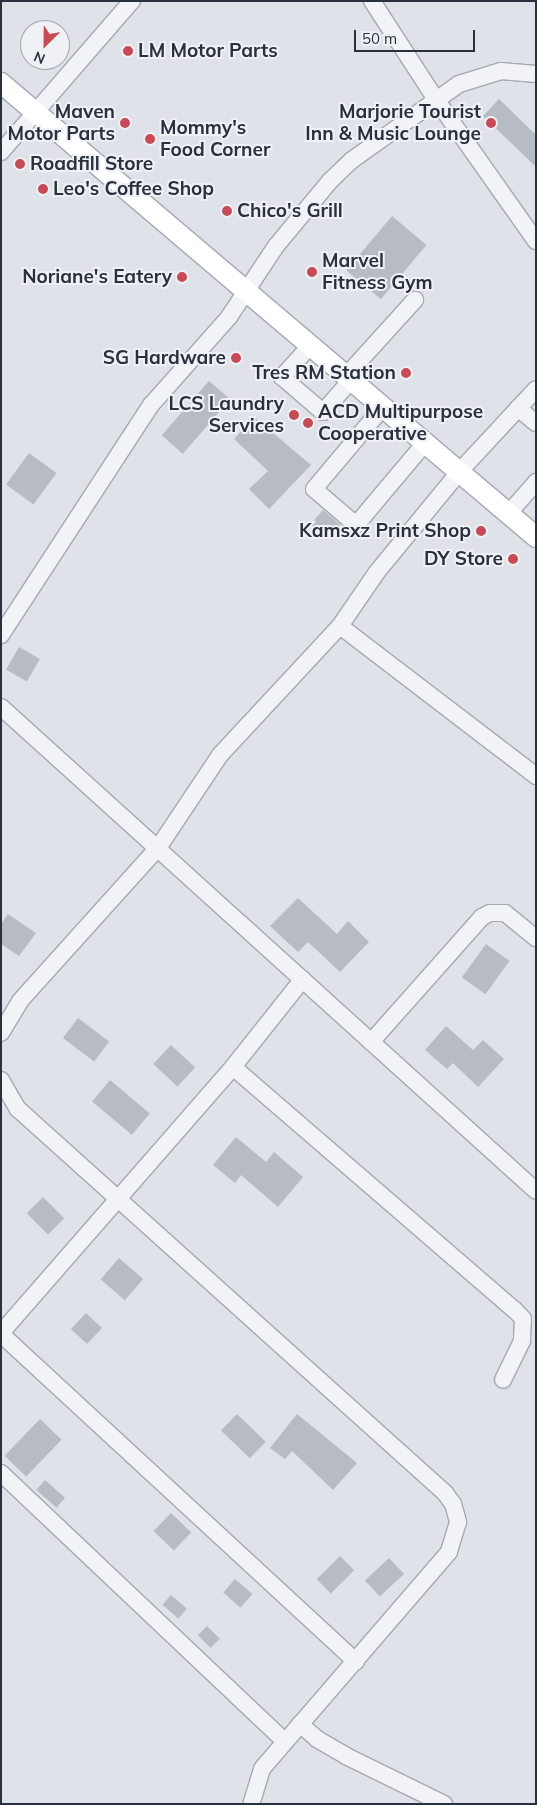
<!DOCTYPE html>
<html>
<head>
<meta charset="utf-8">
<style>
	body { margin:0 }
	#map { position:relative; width:537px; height:1805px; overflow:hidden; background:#dfe2e8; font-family:Mulish,sans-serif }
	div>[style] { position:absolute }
	.building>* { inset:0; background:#b7bbc4; transform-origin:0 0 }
	.roads { filter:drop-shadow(1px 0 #a5a9b2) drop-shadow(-1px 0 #a5a9b2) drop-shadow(0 1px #a5a9b2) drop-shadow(0 -1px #a5a9b2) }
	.minor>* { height:16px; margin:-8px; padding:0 8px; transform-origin:8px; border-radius:8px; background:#f2f3f6 }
	.major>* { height:20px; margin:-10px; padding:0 10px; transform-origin:10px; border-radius:10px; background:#fff }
	.dots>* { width:14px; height:14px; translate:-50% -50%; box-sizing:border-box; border:2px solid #eff1f5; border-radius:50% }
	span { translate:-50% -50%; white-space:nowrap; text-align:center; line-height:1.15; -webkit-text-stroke:4px #eff1f5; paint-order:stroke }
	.poi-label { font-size:19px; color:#29303e; font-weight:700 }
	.left { translate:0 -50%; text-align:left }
	.right { translate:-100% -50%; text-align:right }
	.frame { position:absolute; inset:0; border:2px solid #29303e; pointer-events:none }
	.north { position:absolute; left:20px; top:20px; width:50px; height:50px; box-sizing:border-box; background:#eff1f5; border:1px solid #a0a4ac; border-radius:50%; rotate:203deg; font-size:14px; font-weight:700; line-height:20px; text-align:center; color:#29303e }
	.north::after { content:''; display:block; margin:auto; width:18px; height:22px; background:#c64b57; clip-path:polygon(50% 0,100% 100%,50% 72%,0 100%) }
	.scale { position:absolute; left:354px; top:30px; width:121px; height:22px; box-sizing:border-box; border:2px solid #29303e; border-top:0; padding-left:6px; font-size:15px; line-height:18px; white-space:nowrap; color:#29303e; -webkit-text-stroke:4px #eff1f5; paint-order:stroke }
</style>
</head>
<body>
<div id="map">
	<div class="building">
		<i style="clip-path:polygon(499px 99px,536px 135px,536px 167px,483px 116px)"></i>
		<i style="left:392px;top:216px;width:45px;height:71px;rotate:40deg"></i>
		<i style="left:209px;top:381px;width:28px;height:72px;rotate:41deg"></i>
		<i style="clip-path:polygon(254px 417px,311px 465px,269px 509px,249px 489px,268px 471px,234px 439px)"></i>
		<i style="left:29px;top:453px;width:34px;height:39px;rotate:36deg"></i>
		<i style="left:323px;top:510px;width:23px;height:19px;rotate:41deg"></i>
		<i style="left:19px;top:647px;width:24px;height:26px;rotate:30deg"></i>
		<i style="clip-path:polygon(298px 898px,337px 934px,348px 921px,369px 942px,340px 972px,308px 942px,298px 952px,270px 926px)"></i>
		<i style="clip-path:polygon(8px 914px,36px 933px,19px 956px,1px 944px,1px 924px)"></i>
		<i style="left:486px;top:944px;width:29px;height:41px;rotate:36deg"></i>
		<i style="left:78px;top:1018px;width:39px;height:25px;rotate:37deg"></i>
		<i style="clip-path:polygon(446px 1026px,473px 1050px,483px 1040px,504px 1059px,478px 1087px,453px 1063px,447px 1069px,425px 1050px)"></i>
		<i style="left:171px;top:1045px;width:33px;height:26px;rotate:43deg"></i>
		<i style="left:110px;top:1080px;width:52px;height:28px;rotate:40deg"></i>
		<i style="clip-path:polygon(236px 1137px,266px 1162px,274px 1152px,303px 1177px,278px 1207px,241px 1175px,235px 1183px,213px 1165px)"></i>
		<i style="left:43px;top:1197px;width:30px;height:23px;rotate:45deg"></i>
		<i style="left:119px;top:1258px;width:32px;height:28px;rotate:41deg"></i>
		<i style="left:86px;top:1313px;width:22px;height:22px;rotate:43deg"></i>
		<i style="left:237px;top:1414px;width:40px;height:23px;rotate:44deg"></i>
		<i style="clip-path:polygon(297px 1414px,357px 1463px,333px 1490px,292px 1451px,285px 1459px,270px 1448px)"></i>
		<i style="left:40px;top:1419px;width:30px;height:51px;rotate:44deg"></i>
		<i style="left:45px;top:1480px;width:27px;height:13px;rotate:42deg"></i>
		<i style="left:171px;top:1513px;width:28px;height:25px;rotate:44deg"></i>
		<i style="left:340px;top:1556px;width:20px;height:33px;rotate:45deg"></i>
		<i style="left:389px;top:1558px;width:22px;height:33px;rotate:47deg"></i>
		<i style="left:235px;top:1579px;width:23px;height:18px;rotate:41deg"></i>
		<i style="left:171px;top:1595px;width:21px;height:13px;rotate:41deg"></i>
		<i style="left:207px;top:1626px;width:18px;height:13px;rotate:45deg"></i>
	</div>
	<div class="roads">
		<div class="minor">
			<i style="left:372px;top:1px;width:116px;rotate:57deg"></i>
			<i style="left:435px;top:98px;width:175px;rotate:54.8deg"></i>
			<i style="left:1px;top:152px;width:200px;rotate:-49.1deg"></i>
			<i style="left:310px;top:346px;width:42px;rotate:132.1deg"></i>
			<i style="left:282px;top:377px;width:54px;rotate:40.5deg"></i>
			<i style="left:323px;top:412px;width:43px;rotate:-48.8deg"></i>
			<i style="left:346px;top:376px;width:103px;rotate:-47.8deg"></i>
			<i style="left:383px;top:407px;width:107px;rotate:130.1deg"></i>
			<i style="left:314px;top:489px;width:55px;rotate:40.6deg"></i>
			<i style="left:356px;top:525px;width:107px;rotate:-49.9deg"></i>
			<i style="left:518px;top:408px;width:23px;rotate:40deg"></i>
			<i style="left:508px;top:514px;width:43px;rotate:-48.8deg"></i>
			<i style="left:340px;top:626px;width:247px;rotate:37.4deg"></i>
			<i style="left:1px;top:635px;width:275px;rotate:-56.9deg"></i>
			<i style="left:151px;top:405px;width:118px;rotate:-48.4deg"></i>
			<i style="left:229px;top:317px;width:85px;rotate:-56.5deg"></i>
			<i style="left:276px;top:246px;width:85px;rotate:-50.3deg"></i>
			<i style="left:330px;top:181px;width:30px;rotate:-44deg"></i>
			<i style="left:352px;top:160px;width:131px;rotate:-35.4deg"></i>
			<i style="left:459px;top:84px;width:44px;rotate:-17.2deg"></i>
			<i style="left:501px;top:71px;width:35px;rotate:5deg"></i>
			<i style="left:1px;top:707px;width:721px;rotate:42.13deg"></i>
			<i style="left:1px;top:1033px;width:37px;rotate:-59deg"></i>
			<i style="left:20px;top:1001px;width:206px;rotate:-48deg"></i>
			<i style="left:158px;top:848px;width:112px;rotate:-56.3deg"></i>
			<i style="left:220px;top:755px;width:176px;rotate:-47.1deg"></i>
			<i style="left:340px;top:626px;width:65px;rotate:-55.6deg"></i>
			<i style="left:377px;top:572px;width:129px;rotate:-50.6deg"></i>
			<i style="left:459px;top:472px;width:113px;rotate:-47.1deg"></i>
			<i style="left:371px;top:1042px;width:167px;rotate:-48.4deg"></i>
			<i style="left:482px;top:917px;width:9px;rotate:-27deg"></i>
			<i style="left:490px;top:913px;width:15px"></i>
			<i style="left:505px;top:913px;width:40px;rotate:39deg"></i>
			<i style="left:233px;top:1067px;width:372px;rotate:40.8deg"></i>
			<i style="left:515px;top:1310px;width:12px;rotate:48deg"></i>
			<i style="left:523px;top:1319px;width:22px;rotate:93deg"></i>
			<i style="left:522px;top:1341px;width:43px;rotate:116deg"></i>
			<i style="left:1px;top:1080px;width:34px;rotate:60deg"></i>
			<i style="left:18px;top:1109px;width:574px;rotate:41.96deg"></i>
			<i style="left:445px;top:1493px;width:14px;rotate:54deg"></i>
			<i style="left:453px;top:1504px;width:19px;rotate:74deg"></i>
			<i style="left:458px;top:1522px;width:31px;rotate:107deg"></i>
			<i style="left:449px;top:1552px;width:286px;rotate:130.8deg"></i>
			<i style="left:262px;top:1769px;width:37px;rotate:107deg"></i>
			<i style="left:1px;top:1333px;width:353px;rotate:-48.9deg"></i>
			<i style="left:233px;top:1067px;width:112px;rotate:-51.5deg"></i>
			<i style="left:1px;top:1334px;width:483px;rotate:42.7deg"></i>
			<i style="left:1px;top:1473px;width:390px;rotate:43.4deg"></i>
			<i style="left:300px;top:1724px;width:23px;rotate:41deg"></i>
			<i style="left:317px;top:1739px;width:34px;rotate:30deg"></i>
			<i style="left:346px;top:1756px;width:109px;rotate:26.1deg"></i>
		</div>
		<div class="major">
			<i style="left:1px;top:83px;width:702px;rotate:40.32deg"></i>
		</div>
	</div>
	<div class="dots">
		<i style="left:128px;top:51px;background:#c64b57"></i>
		<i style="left:125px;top:123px;background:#c64b57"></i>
		<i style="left:491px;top:123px;background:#c64b57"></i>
		<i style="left:150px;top:139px;background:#c64b57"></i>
		<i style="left:20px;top:164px;background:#c64b57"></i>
		<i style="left:43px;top:189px;background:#c64b57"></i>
		<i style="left:227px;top:211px;background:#c64b57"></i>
		<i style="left:312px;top:272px;background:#c64b57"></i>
		<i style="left:182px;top:277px;background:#c64b57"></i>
		<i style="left:236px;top:358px;background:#c64b57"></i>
		<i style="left:406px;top:373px;background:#c64b57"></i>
		<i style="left:294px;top:415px;background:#c64b57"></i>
		<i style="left:308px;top:423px;background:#c64b57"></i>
		<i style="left:481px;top:531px;background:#c64b57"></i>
		<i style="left:513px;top:559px;background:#c64b57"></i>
	</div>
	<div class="poi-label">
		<span class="left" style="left:138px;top:51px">LM Motor Parts</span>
		<span class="right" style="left:115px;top:123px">Maven<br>Motor Parts</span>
		<span class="right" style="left:481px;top:123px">Marjorie Tourist<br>Inn &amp; Music Lounge</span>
		<span class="left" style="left:160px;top:139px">Mommy's<br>Food Corner</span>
		<span class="left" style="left:30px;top:164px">Roadfill Store</span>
		<span class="left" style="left:53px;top:189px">Leo's Coffee Shop</span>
		<span class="left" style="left:237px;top:211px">Chico's Grill</span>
		<span class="left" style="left:322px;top:272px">Marvel<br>Fitness Gym</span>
		<span class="right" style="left:172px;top:277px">Noriane's Eatery</span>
		<span class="right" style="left:226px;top:358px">SG Hardware</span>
		<span class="right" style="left:396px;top:373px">Tres RM Station</span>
		<span class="right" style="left:284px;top:415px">LCS Laundry<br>Services</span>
		<span class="left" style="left:318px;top:423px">ACD Multipurpose<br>Cooperative</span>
		<span class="right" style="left:471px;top:531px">Kamsxz Print Shop</span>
		<span class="right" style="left:503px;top:559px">DY Store</span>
	</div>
	<div class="frame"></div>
	<div class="north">N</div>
	<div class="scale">50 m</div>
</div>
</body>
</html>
